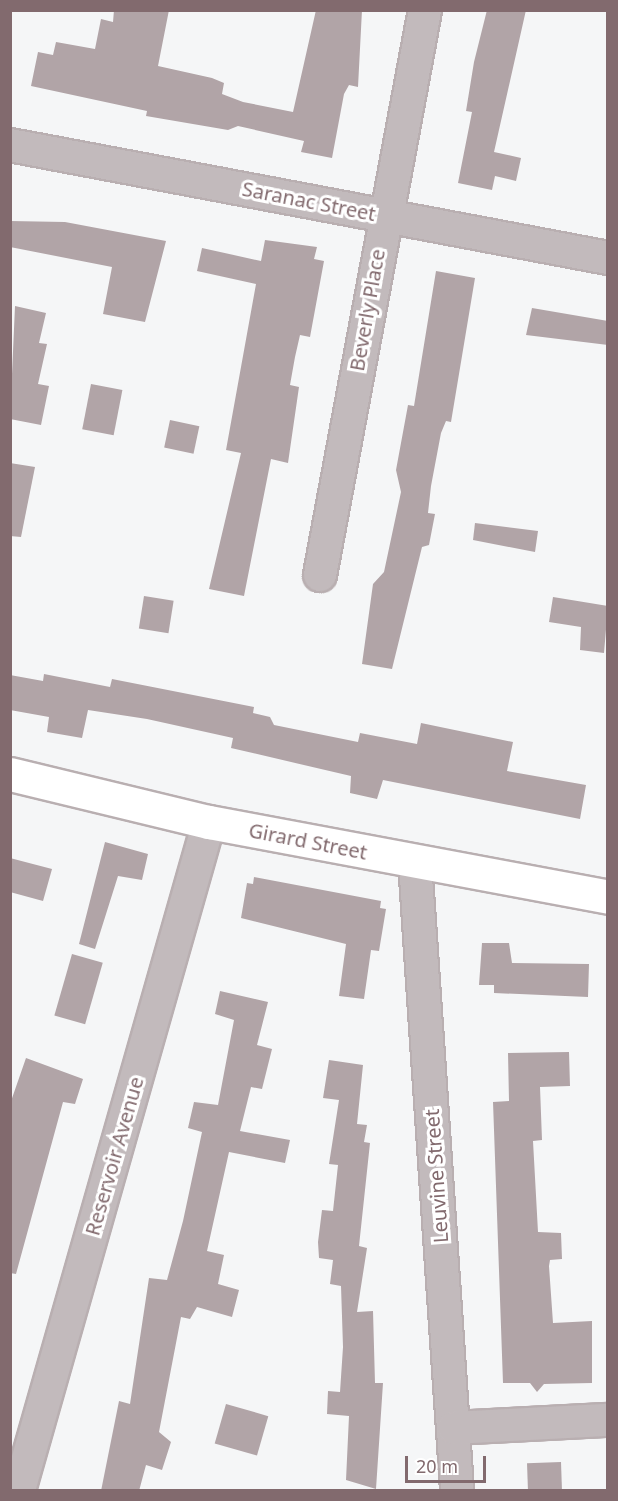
<!DOCTYPE html>
<html>
<head>
<meta charset="utf-8">
<style>
	body { margin:0 }
	#map { position:relative; width:618px; height:1501px; overflow:hidden; background:#f5f6f7; font-family:"Noto Sans",sans-serif }
	div>[style] { position:absolute }
	.building>* { inset:0; background:#b1a4a7; transform-origin:0 0 }
	.roads { filter:drop-shadow(2px 0 #b9afb1) drop-shadow(-2px 0 #b9afb1) drop-shadow(0 2px #b9afb1) drop-shadow(0 -2px #b9afb1) }
	.street>* { height:32px; margin:-16px; padding:0 16px; transform-origin:16px; border-radius:16px; background:#c2babc }
	.secondary>* { height:33px; margin:-16.5px; padding:0 16.5px; transform-origin:16.5px; border-radius:16.5px; background:#fff }
	span { translate:-50% -50%; white-space:nowrap; text-align:center; line-height:1.15; -webkit-text-stroke:6px #fff; paint-order:stroke }
	.street-label { font-size:20px; color:#826a6e }
	.frame { position:absolute; inset:0; border:12px solid #826a6e; pointer-events:none }
	.scale { position:absolute; left:405px; top:1456px; width:81px; height:27px; box-sizing:border-box; border:3px solid #826a6e; border-top:0; padding-left:8px; font-size:18px; line-height:21px; white-space:nowrap; color:#826a6e; -webkit-text-stroke:4px #fff; paint-order:stroke }
</style>
</head>
<body>
<div id="map">
	<div class="building">
		<i style="clip-path:polygon(114px 10px,169px 10px,158px 66px,212px 78px,224px 83px,222px 94px,243px 102px,293px 112px,316px 10px,362px 10px,358px 87px,349px 85px,344px 94px,332px 158px,301px 152px,304px 141px,238px 126px,228px 130px,146px 116px,147px 111px,31px 86px,38px 52px,53px 55px,56px 42px,95px 49px,101px 19px,113px 22px)"></i>
		<i style="clip-path:polygon(487px 10px,526px 10px,494px 152px,521px 158px,516px 181px,495px 176px,492px 190px,458px 183px,472px 112px,466px 111px,474px 62px)"></i>
		<i style="clip-path:polygon(10px 221px,65px 222px,166px 241px,145px 322px,103px 314px,112px 267px,10px 247px)"></i>
		<i style="clip-path:polygon(265px 240px,317px 247px,314px 259px,324px 261px,310px 337px,300px 335px,295px 357px,290px 385px,299px 387px,288px 463px,271px 459px,244px 596px,209px 589px,241px 453px,226px 450px,256px 284px,197px 271px,202px 248px,261px 261px)"></i>
		<i style="clip-path:polygon(436px 271px,475px 278px,451px 422px,446px 421px,441px 433px,431px 486px,428px 513px,435px 514px,429px 545px,422px 547px,392px 669px,362px 664px,373px 584px,384px 572px,401px 492px,396px 470px,408px 405px,414px 406px)"></i>
		<i style="clip-path:polygon(15px 306px,46px 313px,39px 343px,47px 344px,38px 384px,49px 386px,41px 425px,10px 419px)"></i>
		<i style="clip-path:polygon(532px 308px,608px 321px,608px 345px,526px 335px)"></i>
		<i style="left:91px;top:384px;width:32px;height:46px;rotate:11deg"></i>
		<i style="left:170px;top:420px;width:30px;height:28px;rotate:12deg"></i>
		<i style="clip-path:polygon(10px 463px,35px 467px,21px 537px,10px 536px)"></i>
		<i style="clip-path:polygon(475px 523px,538px 531px,535px 552px,473px 540px)"></i>
		<i style="left:144px;top:596px;width:30px;height:33px;rotate:9deg"></i>
		<i style="clip-path:polygon(553px 597px,608px 606px,604px 653px,580px 650px,581px 627px,549px 622px)"></i>
		<i style="clip-path:polygon(44px 674px,110px 687px,112px 679px,254px 707px,253px 713px,270px 717px,274px 725px,358px 742px,360px 733px,417px 744px,421px 723px,513px 742px,507px 771px,586px 785px,580px 819px,383px 780px,377px 799px,350px 793px,351px 776px,231px 748px,233px 738px,147px 719px,88px 710px,82px 738px,47px 732px,49px 717px,10px 710px,10px 675px,43px 681px)"></i>
		<i style="clip-path:polygon(105px 842px,148px 854px,142px 880px,118px 876px,95px 949px,79px 944px)"></i>
		<i style="clip-path:polygon(10px 858px,52px 869px,43px 901px,10px 892px)"></i>
		<i style="clip-path:polygon(254px 877px,381px 901px,380px 908px,386px 909px,379px 951px,371px 950px,364px 999px,339px 996px,346px 944px,241px 918px,247px 883px,253px 884px)"></i>
		<i style="clip-path:polygon(482px 943px,509px 943px,512px 963px,589px 964px,588px 997px,494px 993px,494px 985px,479px 985px)"></i>
		<i style="left:72px;top:954px;width:32px;height:64px;rotate:16deg"></i>
		<i style="clip-path:polygon(220px 991px,268px 1002px,257px 1045px,272px 1049px,262px 1089px,251px 1087px,240px 1131px,290px 1140px,285px 1163px,229px 1152px,207px 1251px,224px 1255px,218px 1284px,239px 1290px,232px 1317px,197px 1307px,190px 1319px,181px 1317px,159px 1432px,171px 1442px,162px 1470px,146px 1465px,139px 1491px,101px 1491px,119px 1401px,130px 1404px,149px 1278px,167px 1280px,183px 1221px,202px 1132px,188px 1128px,194px 1102px,218px 1105px,234px 1020px,215px 1014px)"></i>
		<i style="clip-path:polygon(569px 1052px,570px 1086px,540px 1087px,542px 1140px,533px 1141px,538px 1232px,561px 1233px,562px 1259px,550px 1260px,549px 1266px,553px 1323px,592px 1321px,592px 1383px,544px 1384px,537px 1392px,530px 1383px,503px 1383px,493px 1102px,509px 1101px,508px 1053px)"></i>
		<i style="clip-path:polygon(26px 1058px,83px 1079px,75px 1104px,63px 1102px,16px 1274px,10px 1273px,10px 1104px)"></i>
		<i style="clip-path:polygon(329px 1060px,363px 1065px,357px 1124px,367px 1125px,364px 1142px,370px 1143px,359px 1246px,367px 1248px,357px 1312px,373px 1311px,375px 1383px,383px 1383px,376px 1489px,346px 1480px,349px 1416px,327px 1414px,328px 1391px,340px 1392px,343px 1347px,341px 1286px,330px 1284px,333px 1260px,319px 1258px,318px 1242px,322px 1210px,333px 1211px,338px 1165px,329px 1164px,339px 1100px,323px 1098px)"></i>
		<i style="left:226px;top:1404px;width:44px;height:41px;rotate:16deg"></i>
		<i style="left:561px;top:1462px;width:29px;height:34px;rotate:88deg"></i>
	</div>
	<div class="roads">
		<div class="street">
			<i style="left:10px;top:145px;width:609px;rotate:10.7deg"></i>
			<i style="left:320px;top:575px;width:575px;rotate:-79.47deg"></i>
			<i style="left:415px;top:862px;width:629px;rotate:86.17deg"></i>
			<i style="left:454px;top:1428px;width:154px;rotate:-3deg"></i>
			<i style="left:19px;top:1490px;width:694px;rotate:-74.12deg"></i>
		</div>
		<div class="secondary">
			<i style="left:10px;top:774px;width:205px;rotate:13.6deg"></i>
			<i style="left:209px;top:822px;width:406px;rotate:10.6deg"></i>
		</div>
	</div>
	<div class="street-label">
		<span style="left:309px;top:201px;rotate:11deg">Saranac Street</span>
		<span style="left:367px;top:310px;rotate:-80deg">Beverly Place</span>
		<span style="left:308px;top:841px;rotate:11deg">Girard Street</span>
		<span style="left:114px;top:1156px;rotate:-74deg">Reservoir Avenue</span>
		<span style="left:436px;top:1176px;rotate:-94deg">Leuvine Street</span>
	</div>
	<div class="frame"></div>
	<div class="scale">20 m</div>
</div>
</body>
</html>
